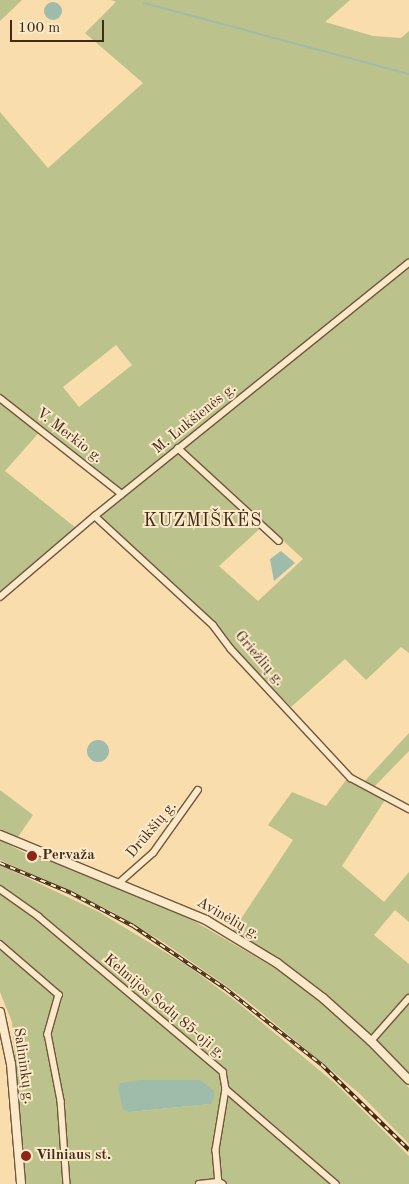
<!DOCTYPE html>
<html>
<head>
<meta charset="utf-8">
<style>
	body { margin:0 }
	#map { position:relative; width:409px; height:1184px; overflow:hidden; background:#f9ddad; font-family:"Old Standard TT",serif }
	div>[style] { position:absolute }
	.green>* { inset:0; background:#bbc28b }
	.water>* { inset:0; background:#9ebca9 }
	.round { border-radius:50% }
	.stream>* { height:2px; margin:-1px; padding:0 1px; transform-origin:1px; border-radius:1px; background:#9ebca9 }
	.roads { filter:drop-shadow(1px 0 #70573c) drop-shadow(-1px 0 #70573c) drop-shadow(0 1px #70573c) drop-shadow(0 -1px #70573c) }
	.street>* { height:5.5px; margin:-2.75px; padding:0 2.75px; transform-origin:2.75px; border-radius:2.75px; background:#fbe9ca }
	.secondary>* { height:8px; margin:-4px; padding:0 4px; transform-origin:4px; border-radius:4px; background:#fbe9ca }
	.rail>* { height:4px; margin-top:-2px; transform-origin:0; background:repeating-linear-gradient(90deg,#fbe9ca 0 5.5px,#422a17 0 11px); box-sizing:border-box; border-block:1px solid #422a17 }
	.dots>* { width:14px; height:14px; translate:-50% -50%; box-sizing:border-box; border:2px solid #fbe9ca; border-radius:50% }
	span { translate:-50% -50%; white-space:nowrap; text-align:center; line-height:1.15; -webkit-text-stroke:4px #fbe9ca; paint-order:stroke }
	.street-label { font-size:15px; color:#422a17 }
	.poi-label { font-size:15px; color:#422a17; font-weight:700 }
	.left { translate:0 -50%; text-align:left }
	.quarter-label { font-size:18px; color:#422a17; letter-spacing:1px }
	.scale { position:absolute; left:10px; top:20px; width:94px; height:22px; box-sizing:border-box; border:2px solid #422a17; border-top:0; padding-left:6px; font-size:15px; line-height:18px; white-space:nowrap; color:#422a17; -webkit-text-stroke:4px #fbe9ca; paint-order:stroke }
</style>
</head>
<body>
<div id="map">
	<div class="green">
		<i style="clip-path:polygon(0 0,22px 0,0 21px)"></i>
		<i style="clip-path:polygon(evenodd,111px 0,350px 0,325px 22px,373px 36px,401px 38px,409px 31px,409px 258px,123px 490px,43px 428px,5px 471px,76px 528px,0 592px,0 112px,48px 168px,143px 83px,85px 33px,116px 2px,111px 0,116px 345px,132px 365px,79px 407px,63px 387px,116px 345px)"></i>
		<i style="clip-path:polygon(evenodd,409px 266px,409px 653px,401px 647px,366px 680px,345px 659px,291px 707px,234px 648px,218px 627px,101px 516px,409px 266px,265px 524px,303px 559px,258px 601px,219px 566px,265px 524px)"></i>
		<i style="clip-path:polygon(409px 733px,409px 751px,373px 788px,363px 783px)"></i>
		<i style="clip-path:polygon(347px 779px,385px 800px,342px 866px,384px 902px,409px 872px,409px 922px,395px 910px,374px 935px,409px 964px,409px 1076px,333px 1000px,275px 957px,233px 931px,293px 840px,268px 825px,292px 792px,326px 806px)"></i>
		<i style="clip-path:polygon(0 790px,33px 815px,18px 837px,0 831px)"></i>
		<i style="clip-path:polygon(0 840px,25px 853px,60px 863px,182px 914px,285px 974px,353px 1029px,409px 1088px,409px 1144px,360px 1094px,245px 999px,163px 942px,109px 910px,0 860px)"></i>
		<i style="clip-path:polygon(evenodd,0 865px,99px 912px,188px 966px,237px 1002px,336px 1084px,409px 1156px,409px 1184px,26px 1184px,12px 1022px,0 992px,0 865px,213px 1100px,210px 1104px,129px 1112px,213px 1100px)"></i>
	</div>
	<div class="water">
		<i class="round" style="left:44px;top:2px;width:18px;height:18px"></i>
		<i style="clip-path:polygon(281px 551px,295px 563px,274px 581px,270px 559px)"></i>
		<i class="round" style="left:87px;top:740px;width:22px;height:22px"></i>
		<i style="clip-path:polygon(141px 1080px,200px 1080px,214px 1091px,213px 1100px,211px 1104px,129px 1112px,123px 1109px,118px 1087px,120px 1083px)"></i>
	</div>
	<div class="stream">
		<i style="left:144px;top:3px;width:274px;rotate:15deg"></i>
	</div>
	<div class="roads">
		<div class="street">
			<i style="left:0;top:398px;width:155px;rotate:38.2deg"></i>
			<i style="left:178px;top:448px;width:137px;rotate:42.6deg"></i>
			<i style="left:95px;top:516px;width:161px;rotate:42.7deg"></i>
			<i style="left:213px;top:625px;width:30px;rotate:53deg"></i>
			<i style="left:231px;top:649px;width:176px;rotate:47.1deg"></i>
			<i style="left:351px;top:778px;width:66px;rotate:28.1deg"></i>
			<i style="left:0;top:597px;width:125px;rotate:-40.5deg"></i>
			<i style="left:95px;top:516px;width:403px;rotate:-38.9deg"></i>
			<i style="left:120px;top:882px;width:44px;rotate:-41.3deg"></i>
			<i style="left:153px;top:853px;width:77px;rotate:-54.5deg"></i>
			<i style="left:0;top:889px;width:47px;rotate:35.4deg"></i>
			<i style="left:38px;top:916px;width:242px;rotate:40.1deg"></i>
			<i style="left:223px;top:1072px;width:17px;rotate:80deg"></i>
			<i style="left:226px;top:1089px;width:62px;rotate:99.3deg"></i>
			<i style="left:216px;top:1150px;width:32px;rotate:85deg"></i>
			<i style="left:219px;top:1182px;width:4px;rotate:27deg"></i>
			<i style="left:0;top:944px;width:78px;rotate:40.8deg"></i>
			<i style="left:59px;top:995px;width:41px;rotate:105.8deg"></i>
			<i style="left:48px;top:1034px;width:68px;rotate:79deg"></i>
			<i style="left:61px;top:1101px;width:83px;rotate:85.9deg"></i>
			<i style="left:371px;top:1041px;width:57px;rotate:-48.5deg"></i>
			<i style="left:226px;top:1089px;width:145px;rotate:40.8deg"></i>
			<i style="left:199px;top:1184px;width:20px;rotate:-6deg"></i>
		</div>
		<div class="secondary">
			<i style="left:0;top:835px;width:223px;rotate:22.4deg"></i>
			<i style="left:206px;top:920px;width:83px;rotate:31.2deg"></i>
			<i style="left:277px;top:963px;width:58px;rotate:37.3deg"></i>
			<i style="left:323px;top:998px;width:64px;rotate:41.9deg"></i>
			<i style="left:371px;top:1041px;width:54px;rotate:45.7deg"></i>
			<i style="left:0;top:1012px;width:53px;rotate:78.1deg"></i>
			<i style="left:11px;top:1064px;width:120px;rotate:85.2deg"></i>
		</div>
	</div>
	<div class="rail">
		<i style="left:0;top:863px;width:77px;rotate:22.9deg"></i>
		<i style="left:71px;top:893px;width:70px;rotate:28deg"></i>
		<i style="left:133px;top:926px;width:112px;rotate:34.1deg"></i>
		<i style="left:226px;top:989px;width:122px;rotate:38.4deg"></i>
		<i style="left:322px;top:1065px;width:122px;rotate:44.3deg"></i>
	</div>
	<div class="dots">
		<i style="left:32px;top:856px;background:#8f2418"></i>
		<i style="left:26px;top:1156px;background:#8f2418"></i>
	</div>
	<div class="street-label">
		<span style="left:195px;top:419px;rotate:-39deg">M. Lukšienės g.</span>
		<span style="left:69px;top:436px;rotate:38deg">V. Merkio g.</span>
		<span style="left:259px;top:659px;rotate:49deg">Griežlių g.</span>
		<span style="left:152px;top:830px;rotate:-50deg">Drūkšių g.</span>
		<span style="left:228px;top:919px;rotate:30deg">Avinėlių g.</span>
		<span style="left:164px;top:1007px;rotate:40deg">Kelmijos Sodų 85-oji g.</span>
		<span style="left:23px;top:1066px;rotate:82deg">Salininkų g.</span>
	</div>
	<div class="poi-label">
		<span class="left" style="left:42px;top:856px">Pervaža</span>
		<span class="left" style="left:36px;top:1156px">Vilniaus st.</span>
	</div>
	<div class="quarter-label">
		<span style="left:203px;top:521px">KUZMIŠKĖS</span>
	</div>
	<div class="scale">100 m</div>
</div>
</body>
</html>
